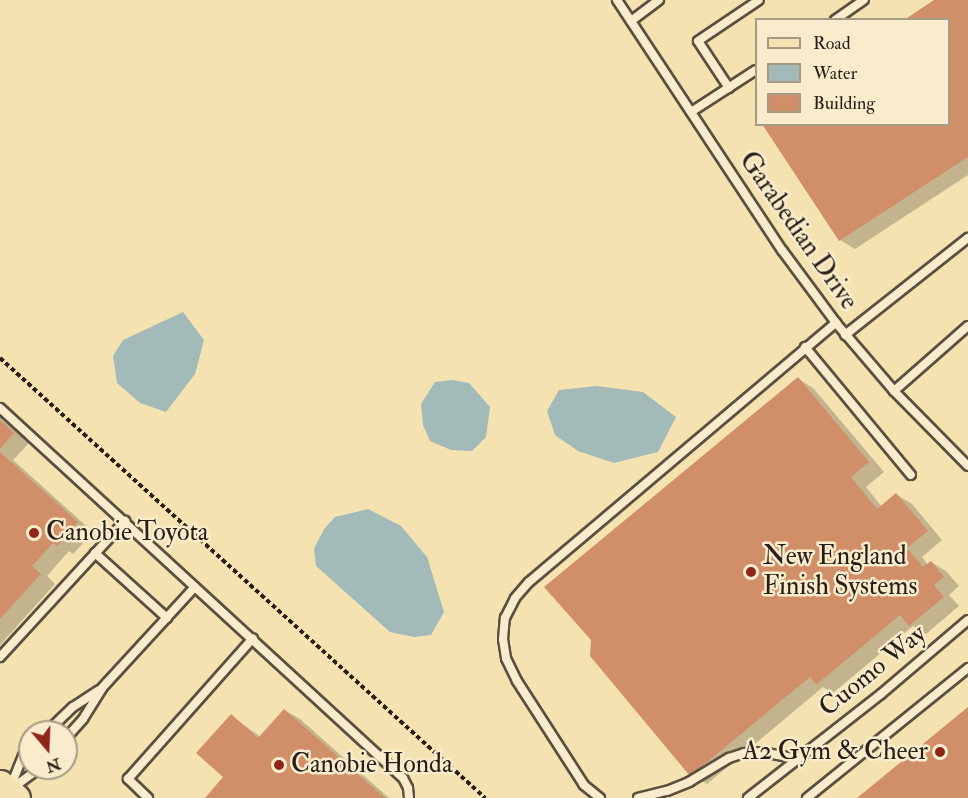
<!DOCTYPE html>
<html>
<head>
<meta charset="utf-8">
<style>
	body { margin:0 }
	#map { position:relative; width:968px; height:798px; overflow:hidden; background:#f5e2b1; font-family:"IM FELL Double Pica",serif }
	div>[style] { position:absolute }
	.water>* { inset:0; background:#a2bbb8 }
	.shadow>* { inset:0; background:#0003 }
	.building>* { inset:0; background:#d18f69 }
	.path>* { height:4px; margin-top:-2px; transform-origin:0; background:repeating-linear-gradient(90deg,#281e17 0 4.5px,transparent 0 7.5px) }
	.roads { filter:drop-shadow(2px 0 #5b4f3e) drop-shadow(-2px 0 #5b4f3e) drop-shadow(0 2px #5b4f3e) drop-shadow(0 -2px #5b4f3e) }
	.lane>* { height:8px; margin:-4px; padding:0 4px; transform-origin:4px; border-radius:4px; background:#f8eccc }
	.primary>* { height:27px; margin:-13.5px; padding:0 13.5px; transform-origin:13.5px; border-radius:13.5px; background:#f5e2b1 }
	.dots>* { width:16px; height:16px; translate:-50% -50%; box-sizing:border-box; border:3px solid #f8eccc; border-radius:50% }
	span { translate:-50% -50%; white-space:nowrap; text-align:center; line-height:1.15; -webkit-text-stroke:5px #f8eccc; paint-order:stroke }
	.street-label { font-size:26px; color:#281e17 }
	.poi-label { font-size:26px; color:#281e17 }
	.left { translate:0 -50%; text-align:left }
	.right { translate:-100% -50%; text-align:right }
	.legend { position:absolute; left:755px; top:18px; width:195px; height:108px; box-sizing:border-box; background:#f8eccc; border:2px solid #a59a84; margin:0; padding:8px 10px; list-style:none; font-size:18px; color:#281e17 }
	.legend li { display:flex; align-items:center; gap:12px; height:30px }
	.legend b { width:30px; border:2px solid #a59a84 }
	.north { position:absolute; left:18px; top:720px; width:60px; height:60px; box-sizing:border-box; background:#f8eccc; border:2px solid #a59a84; border-radius:50%; rotate:161deg; font-size:16px; font-weight:700; line-height:24px; text-align:center; color:#281e17 }
	.north::after { content:''; display:block; margin:auto; width:21px; height:27px; background:#8f2418; clip-path:polygon(50% 0,100% 100%,50% 72%,0 100%) }
</style>
</head>
<body>
<div id="map">
	<div class="water">
		<i style="clip-path:polygon(183px 312px,204px 340px,195px 374px,166px 412px,140px 403px,117px 383px,113px 356px,123px 340px)"></i>
		<i style="clip-path:polygon(453px 380px,469px 383px,490px 407px,486px 437px,472px 451px,451px 450px,430px 441px,423px 425px,421px 404px,435px 382px)"></i>
		<i style="clip-path:polygon(597px 386px,643px 392px,676px 417px,658px 452px,614px 463px,578px 451px,555px 435px,547px 411px,559px 390px)"></i>
		<i style="clip-path:polygon(368px 509px,401px 526px,427px 557px,444px 612px,431px 635px,414px 637px,390px 632px,316px 566px,314px 549px,324px 529px,335px 517px)"></i>
	</div>
	<div class="shadow">
		<i style="clip-path:polygon(936px 0,968px 0,968px 175px,855px 249px,840px 240px,948px 124px,948px 20px)"></i>
		<i style="clip-path:polygon(798px 379px,813px 388px,884px 472px,866px 487px,882px 507px,897px 495px,912px 504px,942px 540px,922px 557px,928px 565px,931px 562px,946px 571px,959px 586px,949px 595px,959px 606px,926px 634px,913px 626px,833px 693px,823px 687px,707px 784px,691px 775px)"></i>
		<i style="clip-path:polygon(0 417px,29px 443px,13px 460px,93px 532px,73px 554px,69px 551px,47px 576px,55px 584px,0 645px)"></i>
		<i style="clip-path:polygon(284px 710px,300px 719px,389px 798px,208px 798px,226px 777px,231px 716px,261px 737px)"></i>
	</div>
	<div class="building">
		<i style="clip-path:polygon(934px 0,968px 0,968px 157px,839px 241px,762px 124px,948px 124px,948px 20px,904px 20px)"></i>
		<i style="clip-path:polygon(798px 377px,869px 462px,851px 477px,877px 509px,896px 493px,928px 531px,907px 548px,923px 567px,931px 561px,944px 577px,934px 585px,944px 597px,909px 626px,900px 615px,816px 685px,810px 677px,690px 776px,590px 656px,591px 640px,544px 587px)"></i>
		<i style="clip-path:polygon(0 420px,14px 433px,0 449px)"></i>
		<i style="clip-path:polygon(0 452px,78px 522px,57px 546px,53px 543px,32px 566px,41px 574px,0 619px)"></i>
		<i style="clip-path:polygon(968px 707px,968px 798px,857px 798px)"></i>
		<i style="clip-path:polygon(284px 709px,385px 798px,205px 798px,223px 777px,196px 753px,231px 714px,258px 738px)"></i>
	</div>
	<div class="path">
		<i style="left:0;top:358px;width:655px;rotate:42.21deg"></i>
	</div>
	<div class="roads">
		<div class="lane">
			<i style="left:617px;top:0;width:300px;rotate:56.6deg"></i>
			<i style="left:782px;top:250px;width:91px;rotate:53.5deg"></i>
			<i style="left:836px;top:323px;width:89px;rotate:49.5deg"></i>
			<i style="left:894px;top:391px;width:105px;rotate:45.4deg"></i>
			<i style="left:835px;top:20px;width:35px;rotate:-35deg"></i>
			<i style="left:631px;top:21px;width:35px;rotate:-37deg"></i>
			<i style="left:729px;top:88px;width:56px;rotate:-123.4deg"></i>
			<i style="left:698px;top:41px;width:73px;rotate:-33.9deg"></i>
			<i style="left:691px;top:112px;width:77px;rotate:-32.9deg"></i>
			<i style="left:845px;top:335px;width:157px;rotate:-38.3deg"></i>
			<i style="left:805px;top:347px;width:166px;rotate:50.4deg"></i>
			<i style="left:894px;top:391px;width:98px;rotate:-41.3deg"></i>
			<i style="left:0;top:408px;width:547px;rotate:42.56deg"></i>
			<i style="left:403px;top:778px;width:11px;rotate:63deg"></i>
			<i style="left:408px;top:788px;width:10px;rotate:84deg"></i>
			<i style="left:95px;top:553px;width:97px;rotate:42.1deg"></i>
			<i style="left:0;top:657px;width:185px;rotate:-47.4deg"></i>
			<i style="left:47px;top:732px;width:36px;rotate:-44deg"></i>
			<i style="left:73px;top:707px;width:31px;rotate:-33deg"></i>
			<i style="left:66px;top:738px;width:25px;rotate:-48deg"></i>
			<i style="left:83px;top:719px;width:36px;rotate:-58deg"></i>
			<i style="left:102px;top:688px;width:137px;rotate:-47.4deg"></i>
			<i style="left:10px;top:788px;width:35px;rotate:-68deg"></i>
			<i style="left:23px;top:756px;width:10px;rotate:-45deg"></i>
			<i style="left:11px;top:789px;width:36px;rotate:-36deg"></i>
			<i style="left:148px;top:798px;width:28px;rotate:-136deg"></i>
			<i style="left:128px;top:779px;width:188px;rotate:-48.4deg"></i>
			<i style="left:600px;top:798px;width:21px;rotate:-141deg"></i>
			<i style="left:584px;top:785px;width:124px;rotate:-122.8deg"></i>
			<i style="left:517px;top:681px;width:25px;rotate:-116deg"></i>
			<i style="left:506px;top:658px;width:19px;rotate:-99deg"></i>
			<i style="left:503px;top:639px;width:21px;rotate:-85deg"></i>
			<i style="left:505px;top:618px;width:22px;rotate:-63deg"></i>
			<i style="left:515px;top:598px;width:21px;rotate:-49deg"></i>
			<i style="left:529px;top:582px;width:402px;rotate:-40.2deg"></i>
			<i style="left:638px;top:798px;width:30px;rotate:-14deg"></i>
			<i style="left:667px;top:791px;width:24px;rotate:-22deg"></i>
			<i style="left:689px;top:782px;width:47px;rotate:-31deg"></i>
			<i style="left:729px;top:758px;width:16px;rotate:-18deg"></i>
			<i style="left:744px;top:753px;width:18px;rotate:-3deg"></i>
			<i style="left:762px;top:752px;width:36px;rotate:11deg"></i>
			<i style="left:748px;top:798px;width:169px;rotate:-38deg"></i>
			<i style="left:881px;top:694px;width:114px;rotate:-40.4deg"></i>
			<i style="left:807px;top:798px;width:207px;rotate:-38.9deg"></i>
		</div>
		<div class="primary">
			<i style="left:0;top:784px;width:21px;rotate:41deg"></i>
		</div>
	</div>
	<div class="dots">
		<i style="left:34px;top:533px;background:#8f2418"></i>
		<i style="left:751px;top:572px;background:#8f2418"></i>
		<i style="left:940px;top:752px;background:#8f2418"></i>
		<i style="left:279px;top:765px;background:#8f2418"></i>
	</div>
	<div class="street-label">
		<span style="left:798px;top:231px;rotate:55deg">Garabedian Drive</span>
		<span style="left:873px;top:671px;rotate:-39deg">Cuomo Way</span>
	</div>
	<div class="poi-label">
		<span class="left" style="left:46px;top:533px">Canobie Toyota</span>
		<span class="left" style="left:763px;top:572px">New England<br>Finish Systems</span>
		<span class="right" style="left:928px;top:752px">A2 Gym &amp; Cheer</span>
		<span class="left" style="left:291px;top:765px">Canobie Honda</span>
	</div>
	<ul class="legend">
	<li><b style="height:8px;background:#f5e2b1"></b>Road</li>
	<li><b style="height:16px;background:#a2bbb8"></b>Water</li>
	<li><b style="height:16px;background:#d18f69"></b>Building</li>
	</ul>
	<div class="north">N</div>
</div>
</body>
</html>
